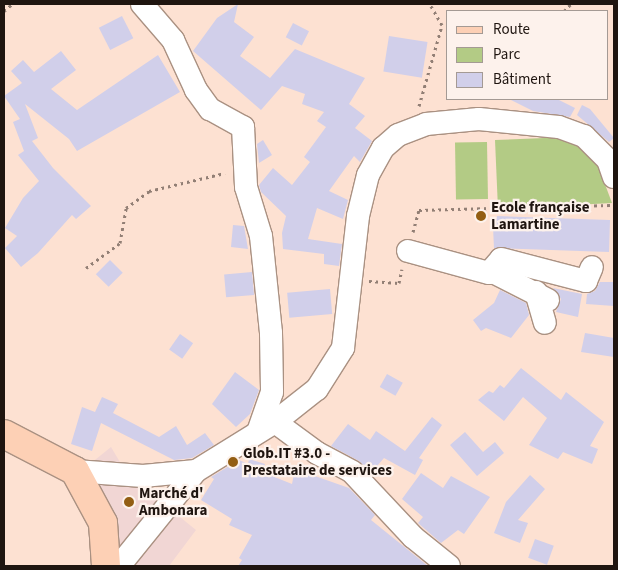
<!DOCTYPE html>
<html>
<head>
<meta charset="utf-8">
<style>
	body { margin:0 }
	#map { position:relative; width:618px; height:570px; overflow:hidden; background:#fde1d2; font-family:"Source Sans 3",sans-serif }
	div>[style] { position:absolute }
	.commercial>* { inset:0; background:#f1d6d4 }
	.green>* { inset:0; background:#b3cb85; transform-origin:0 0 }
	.building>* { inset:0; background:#d1cfea; transform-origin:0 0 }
	.path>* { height:3px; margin-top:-1.5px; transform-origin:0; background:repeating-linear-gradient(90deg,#927f75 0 2.5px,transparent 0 6.5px) }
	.roads { filter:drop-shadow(1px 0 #aa9182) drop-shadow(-1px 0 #aa9182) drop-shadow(0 1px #aa9182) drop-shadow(0 -1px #aa9182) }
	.minor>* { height:22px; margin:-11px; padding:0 11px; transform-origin:11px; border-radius:11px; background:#fff }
	.major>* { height:28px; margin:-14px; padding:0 14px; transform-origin:14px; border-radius:14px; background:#fdd0b5 }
	.dots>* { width:14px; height:14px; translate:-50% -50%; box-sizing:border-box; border:2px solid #fdf2ec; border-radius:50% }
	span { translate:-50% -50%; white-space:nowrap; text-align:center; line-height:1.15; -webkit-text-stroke:4.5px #fdf2ec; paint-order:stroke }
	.poi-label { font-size:15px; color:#1f1510; font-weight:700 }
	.left { translate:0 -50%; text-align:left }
	.frame { position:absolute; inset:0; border:5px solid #1f1510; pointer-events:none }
	.legend { position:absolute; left:446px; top:10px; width:162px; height:90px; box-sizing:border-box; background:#fdf2ec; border:1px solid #a49a94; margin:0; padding:6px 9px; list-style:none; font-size:15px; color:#1f1510 }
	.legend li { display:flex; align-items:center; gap:10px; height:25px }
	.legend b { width:25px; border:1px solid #a49a94 }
</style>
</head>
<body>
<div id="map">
	<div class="commercial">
		<i style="clip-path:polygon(111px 447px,127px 474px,196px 530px,169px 566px,115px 566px,85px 468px)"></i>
	</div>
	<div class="green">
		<i style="clip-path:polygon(569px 137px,594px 155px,612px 203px,498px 209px,495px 140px)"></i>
		<i style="left:487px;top:142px;width:57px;height:32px;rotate:89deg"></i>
	</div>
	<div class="building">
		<i style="clip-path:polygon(238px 4px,234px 22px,254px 37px,240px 56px,270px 78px,295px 49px,365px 78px,349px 104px,365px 116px,355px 128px,372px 141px,360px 162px,354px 156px,329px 191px,348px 200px,343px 219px,317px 208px,308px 239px,342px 244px,339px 266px,324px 264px,324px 254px,283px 249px,282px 233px,286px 216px,261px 192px,259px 185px,273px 168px,292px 185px,310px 162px,304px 157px,326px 127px,317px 121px,324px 112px,302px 104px,305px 94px,282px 86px,261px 110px,193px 51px,217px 18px)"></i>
		<i style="left:122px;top:16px;width:25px;height:26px;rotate:63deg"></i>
		<i style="left:293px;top:23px;width:18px;height:16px;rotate:27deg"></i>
		<i style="left:389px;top:36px;width:39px;height:36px;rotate:9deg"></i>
		<i style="clip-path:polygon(61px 51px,76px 70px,51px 89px,77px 110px,158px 55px,180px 92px,77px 151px,69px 139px,25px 104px,38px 138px,32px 141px,53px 168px,91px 206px,76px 219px,72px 215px,38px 253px,21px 267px,5px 248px,17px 236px,5px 228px,23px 198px,39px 181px,18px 155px,24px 151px,13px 122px,20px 119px,4px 96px,22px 83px,11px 71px,23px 60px,34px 72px)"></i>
		<i style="clip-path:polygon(509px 99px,557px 99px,575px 108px,570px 117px,533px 111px)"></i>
		<i style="clip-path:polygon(582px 105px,590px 109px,614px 138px,609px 142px,577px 115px)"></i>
		<i style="clip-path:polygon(263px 140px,272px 155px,259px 163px,257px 144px)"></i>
		<i style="clip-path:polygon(497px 216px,610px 220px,609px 252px,494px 248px,493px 227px)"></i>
		<i style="clip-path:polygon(233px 225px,244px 226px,248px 249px,231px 247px)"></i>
		<i style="left:110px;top:260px;width:18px;height:20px;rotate:45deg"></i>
		<i style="left:252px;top:272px;width:23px;height:28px;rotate:85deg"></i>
		<i style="clip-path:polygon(600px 282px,614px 282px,614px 306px,586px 304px,587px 294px,595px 291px)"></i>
		<i style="clip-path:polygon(553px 288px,582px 294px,578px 317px,556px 312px,561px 299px)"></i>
		<i style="left:330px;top:289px;width:25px;height:43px;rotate:85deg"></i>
		<i style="clip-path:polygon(500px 290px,526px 303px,529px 315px,511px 338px,486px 328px,481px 331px,473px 320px,494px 303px)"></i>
		<i style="clip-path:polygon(585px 333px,614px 338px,614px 357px,581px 352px)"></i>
		<i style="left:180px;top:334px;width:16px;height:19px;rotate:35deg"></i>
		<i style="clip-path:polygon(521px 368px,561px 400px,566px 392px,604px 422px,590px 446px,598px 449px,592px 464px,563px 452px,558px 459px,529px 445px,547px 418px,523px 397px,504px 421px,478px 400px,489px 391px,493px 393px,500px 385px,504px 388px)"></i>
		<i style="clip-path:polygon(235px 372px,259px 390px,250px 414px,236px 427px,212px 404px)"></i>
		<i style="left:387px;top:374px;width:18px;height:15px;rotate:29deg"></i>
		<i style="clip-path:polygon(102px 397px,118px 404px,113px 413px,159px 437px,176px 426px,187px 445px,205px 433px,214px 445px,192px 458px,174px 460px,101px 423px,92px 451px,71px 444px,82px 407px,95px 412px)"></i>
		<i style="clip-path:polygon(432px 417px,442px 425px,419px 458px,423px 460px,415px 475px,384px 458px,371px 473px,359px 461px,331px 446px,348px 424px,370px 440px,376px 431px,405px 451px)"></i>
		<i style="clip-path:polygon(465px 432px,483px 452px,495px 442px,504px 453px,477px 476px,450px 445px)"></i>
		<i style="clip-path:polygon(249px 459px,265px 464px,262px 472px,292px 484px,295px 469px,349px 488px,375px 515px,371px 520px,428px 566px,238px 566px,242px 560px,239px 558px,252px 535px,229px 525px,232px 519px,201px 500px,214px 479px,211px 477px,239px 460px,248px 464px)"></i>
		<i style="clip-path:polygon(421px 473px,443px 488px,451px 476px,490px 497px,464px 534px,458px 530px,441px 543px,418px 523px,423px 517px,402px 499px)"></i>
		<i style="clip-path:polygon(530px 475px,545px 489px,518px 520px,528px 523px,520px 543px,494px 533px,506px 502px)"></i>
		<i style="left:535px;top:539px;width:20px;height:20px;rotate:20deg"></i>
	</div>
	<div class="path">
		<i style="left:4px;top:11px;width:11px;rotate:-41deg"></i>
		<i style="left:564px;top:11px;width:10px;rotate:-45deg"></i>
		<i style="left:419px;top:106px;width:84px;rotate:-74.1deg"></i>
		<i style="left:442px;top:25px;width:24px;rotate:-120deg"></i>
		<i style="left:413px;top:232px;width:23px;rotate:-75deg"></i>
		<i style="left:419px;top:210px;width:192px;rotate:-1.5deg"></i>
		<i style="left:86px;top:268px;width:42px;rotate:-36.3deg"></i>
		<i style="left:120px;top:243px;width:36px;rotate:-80deg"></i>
		<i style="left:126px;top:208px;width:29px;rotate:-36deg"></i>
		<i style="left:149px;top:191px;width:78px;rotate:-13.3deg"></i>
		<i style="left:369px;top:281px;width:30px;rotate:4deg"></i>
		<i style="left:399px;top:283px;width:14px;rotate:-78deg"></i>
	</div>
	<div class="roads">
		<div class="minor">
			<i style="left:142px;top:4px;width:48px;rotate:49.3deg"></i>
			<i style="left:173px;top:40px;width:55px;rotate:65.3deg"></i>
			<i style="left:196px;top:90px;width:24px;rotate:54deg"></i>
			<i style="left:210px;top:109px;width:38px;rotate:29deg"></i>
			<i style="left:243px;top:127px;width:60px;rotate:87.1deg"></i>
			<i style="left:246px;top:187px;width:51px;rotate:73deg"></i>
			<i style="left:261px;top:236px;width:98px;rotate:84.1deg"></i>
			<i style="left:271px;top:333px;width:59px;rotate:89deg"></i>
			<i style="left:272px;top:392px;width:42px;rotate:109.3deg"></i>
			<i style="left:408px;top:251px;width:84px;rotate:15.2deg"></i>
			<i style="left:489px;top:273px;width:18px;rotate:-49deg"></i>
			<i style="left:501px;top:259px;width:88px;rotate:14.5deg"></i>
			<i style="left:586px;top:281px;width:15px;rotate:-67deg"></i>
			<i style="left:491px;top:271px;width:64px;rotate:27deg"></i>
			<i style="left:536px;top:292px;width:32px;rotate:74deg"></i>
			<i style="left:275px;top:422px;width:52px;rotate:36.4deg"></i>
			<i style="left:317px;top:453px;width:40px;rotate:28deg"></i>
			<i style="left:352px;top:472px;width:89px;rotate:46.8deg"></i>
			<i style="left:413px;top:537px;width:46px;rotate:38.9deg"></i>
			<i style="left:75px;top:471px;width:68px;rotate:4.2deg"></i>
			<i style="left:143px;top:476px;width:53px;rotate:-5.4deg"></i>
			<i style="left:119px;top:566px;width:122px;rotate:-51deg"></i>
			<i style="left:196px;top:471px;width:93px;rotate:-31.8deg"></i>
			<i style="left:275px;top:422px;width:53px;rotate:-38.2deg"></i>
			<i style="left:317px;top:389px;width:49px;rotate:-57.6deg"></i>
			<i style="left:343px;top:348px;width:133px;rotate:-83.5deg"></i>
			<i style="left:358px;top:216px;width:42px;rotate:-76.3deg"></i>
			<i style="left:368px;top:175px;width:31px;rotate:-61deg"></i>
			<i style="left:383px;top:148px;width:20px;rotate:-41deg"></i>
			<i style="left:398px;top:135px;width:30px;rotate:-21deg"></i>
			<i style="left:426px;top:124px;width:53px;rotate:-5.4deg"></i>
			<i style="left:479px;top:119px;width:80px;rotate:5.7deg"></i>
			<i style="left:559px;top:127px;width:27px;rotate:20deg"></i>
			<i style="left:584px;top:136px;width:34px;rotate:45deg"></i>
			<i style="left:608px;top:160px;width:18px;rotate:71deg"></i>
		</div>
		<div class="major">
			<i style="left:4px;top:434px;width:80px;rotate:27.5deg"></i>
			<i style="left:75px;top:471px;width:59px;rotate:61.7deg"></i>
			<i style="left:103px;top:523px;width:43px;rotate:86deg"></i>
		</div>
	</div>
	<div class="dots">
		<i style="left:481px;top:216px;background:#935e13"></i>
		<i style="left:233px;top:462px;background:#935e13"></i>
		<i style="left:129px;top:502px;background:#935e13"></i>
	</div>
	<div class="poi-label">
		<span class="left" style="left:491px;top:216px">Ecole française<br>Lamartine</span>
		<span class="left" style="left:243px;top:462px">Glob.IT #3.0 -<br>Prestataire de services</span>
		<span class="left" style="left:139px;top:502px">Marché d'<br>Ambonara</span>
	</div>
	<div class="frame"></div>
	<ul class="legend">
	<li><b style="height:6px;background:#fdd0b5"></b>Route</li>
	<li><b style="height:14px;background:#b3cb85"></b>Parc</li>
	<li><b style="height:14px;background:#d1cfea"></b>Bâtiment</li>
	</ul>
</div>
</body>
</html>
